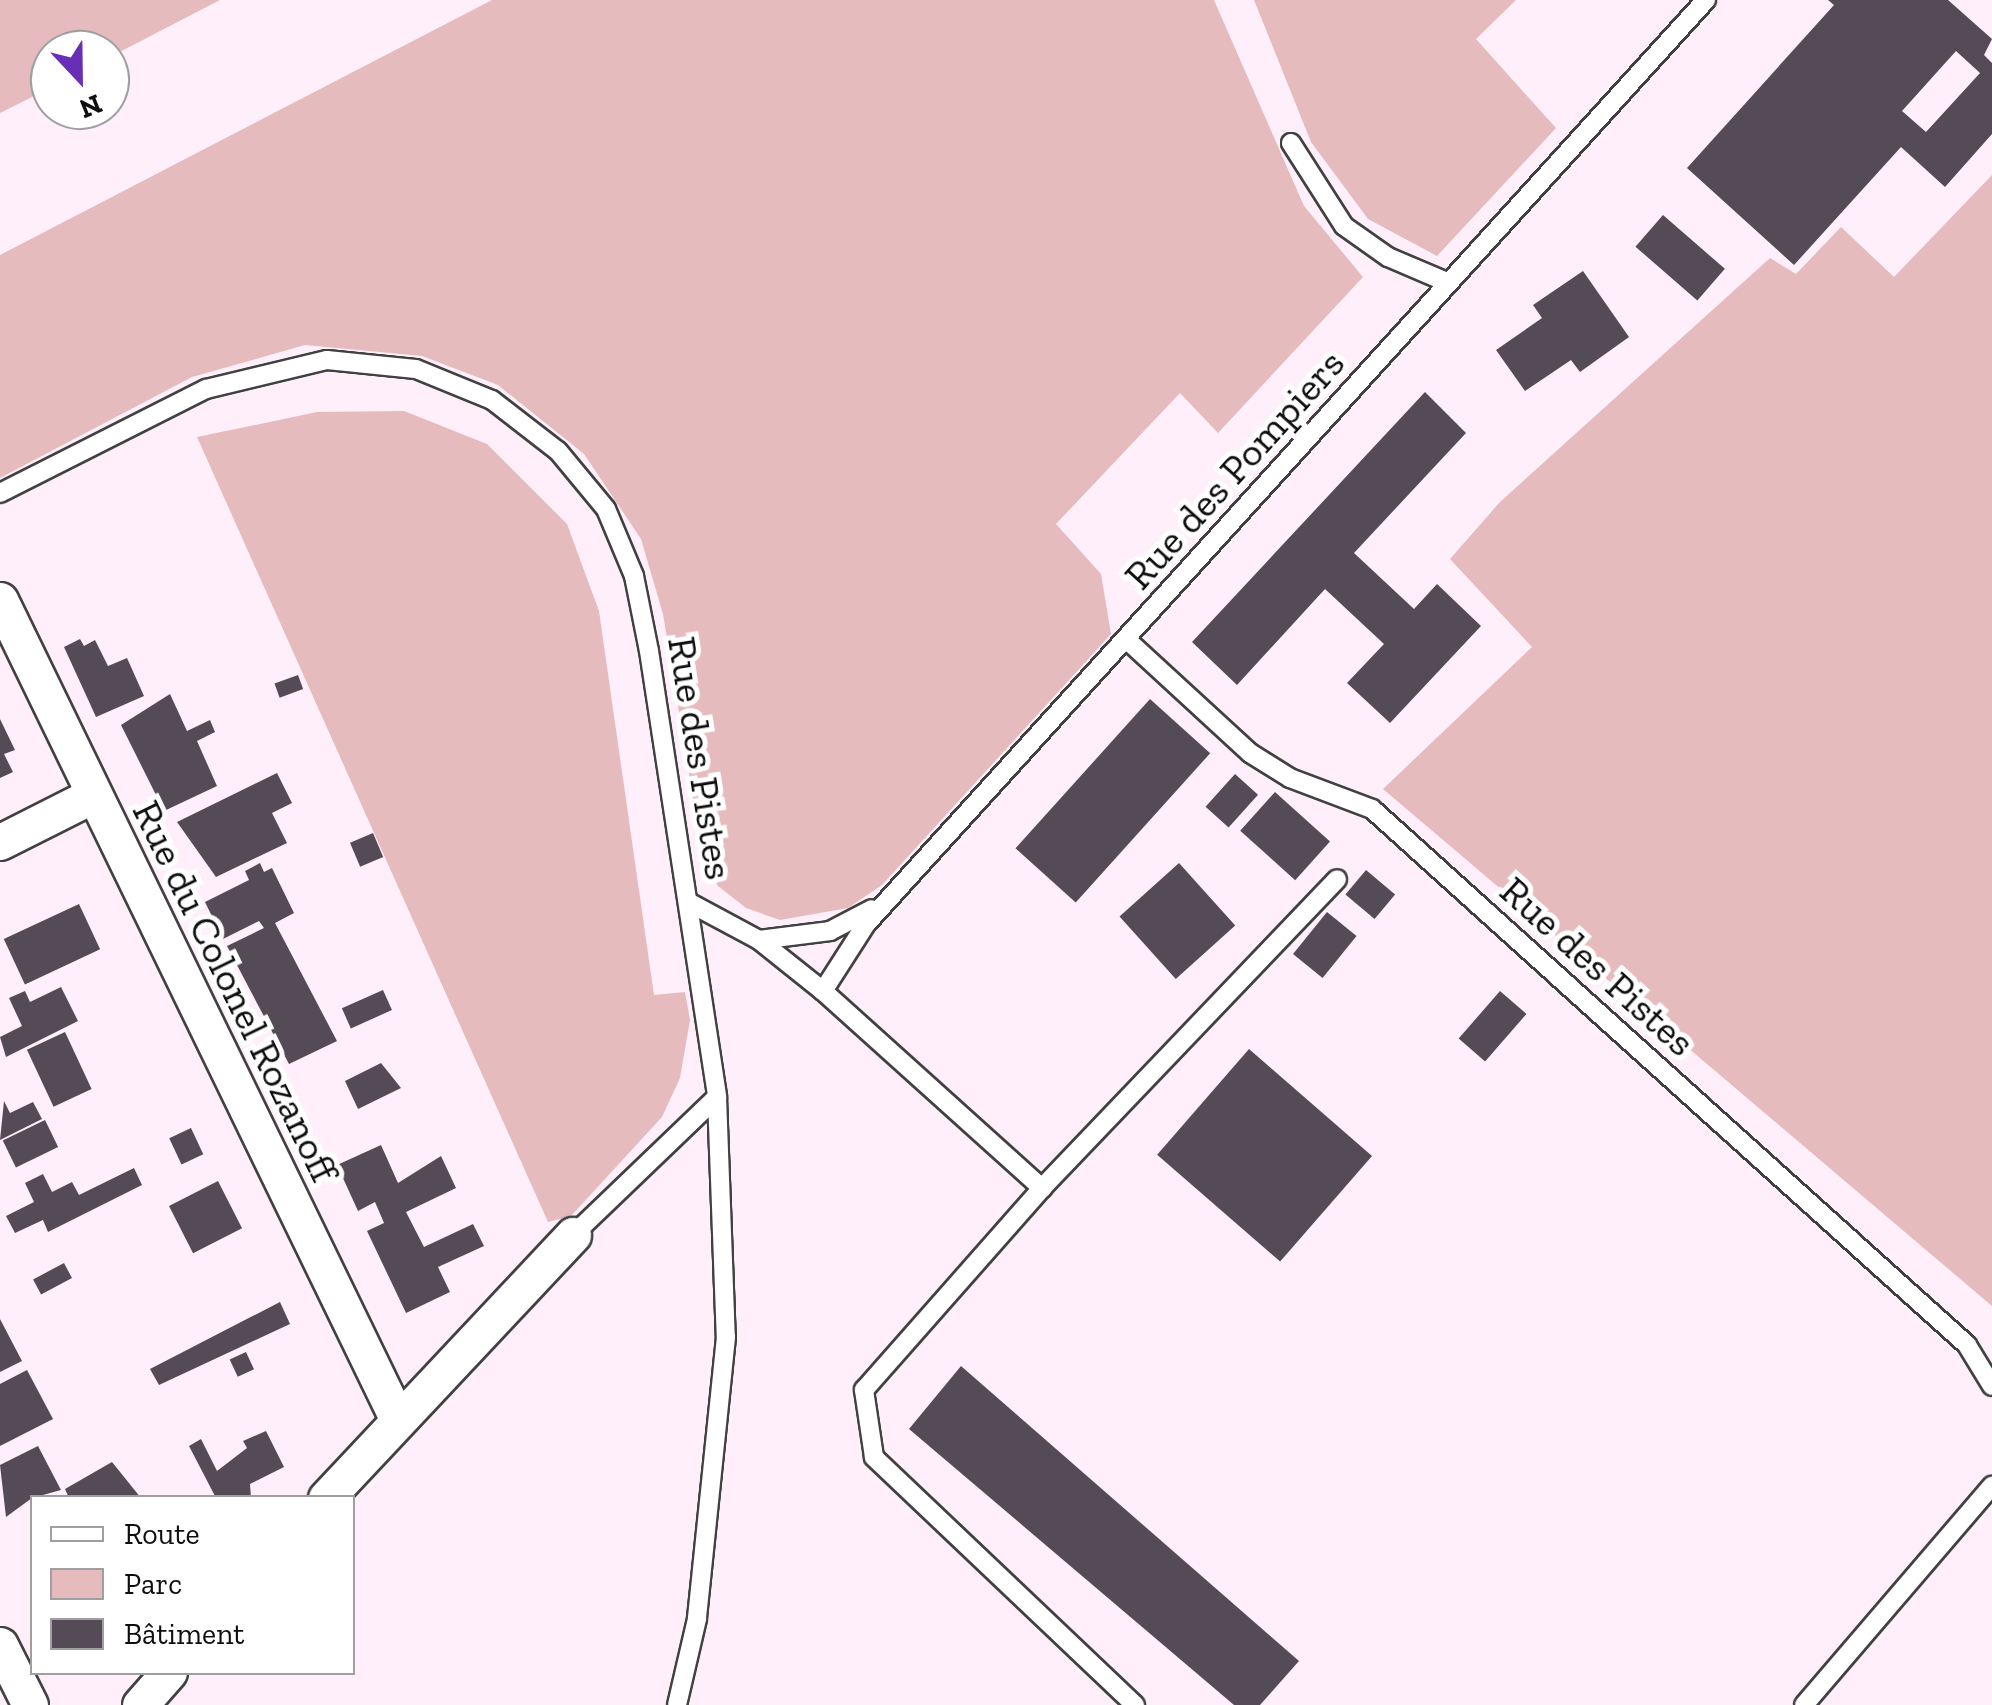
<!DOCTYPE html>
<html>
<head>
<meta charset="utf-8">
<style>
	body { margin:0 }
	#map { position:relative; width:1992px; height:1705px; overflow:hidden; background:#feeffa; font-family:"Zilla Slab",serif }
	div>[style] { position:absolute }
	.green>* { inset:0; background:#e6bbbd }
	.building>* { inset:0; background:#544b56; transform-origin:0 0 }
	.roads { filter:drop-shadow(2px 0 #414141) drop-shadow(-2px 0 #414141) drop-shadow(0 2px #414141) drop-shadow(0 -2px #414141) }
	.lane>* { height:18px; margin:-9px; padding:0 9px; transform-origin:9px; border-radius:9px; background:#fff }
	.street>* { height:35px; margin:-17.5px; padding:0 17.5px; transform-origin:17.5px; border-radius:17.5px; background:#fff }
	span { translate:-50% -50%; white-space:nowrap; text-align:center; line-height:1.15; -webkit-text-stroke:10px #fff; paint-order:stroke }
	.street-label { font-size:40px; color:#0e0e0e }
	.legend { position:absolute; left:30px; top:1495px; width:325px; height:180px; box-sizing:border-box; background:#fff; border:2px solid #9f9f9f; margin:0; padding:12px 18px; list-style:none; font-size:30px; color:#0e0e0e }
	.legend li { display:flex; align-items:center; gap:20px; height:50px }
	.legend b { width:50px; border:2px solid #9f9f9f }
	.north { position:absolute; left:30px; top:30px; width:100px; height:100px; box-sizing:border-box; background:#fff; border:2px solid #9f9f9f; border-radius:50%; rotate:158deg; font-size:28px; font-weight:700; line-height:40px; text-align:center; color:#0e0e0e }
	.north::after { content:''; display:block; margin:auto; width:35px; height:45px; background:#682eb5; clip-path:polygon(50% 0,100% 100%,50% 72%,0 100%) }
</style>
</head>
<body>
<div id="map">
	<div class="green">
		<i style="clip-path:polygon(0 0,220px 0,110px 57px,110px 50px,50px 50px,50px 88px,0 113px)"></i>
		<i style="clip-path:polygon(492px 0,1214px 0,1304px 206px,1363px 277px,1218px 433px,1180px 393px,1056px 524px,1101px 574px,1111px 634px,882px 885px,848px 908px,780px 920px,746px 908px,718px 886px,703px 860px,663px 614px,641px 539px,584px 454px,498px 385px,422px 356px,305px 345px,192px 377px,0 478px,0 255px)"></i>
		<i style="clip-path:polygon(1254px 0,1516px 0,1476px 39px,1556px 128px,1437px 256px,1368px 219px,1311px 142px)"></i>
		<i style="clip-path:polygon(1992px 175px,1992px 1306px,1383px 789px,1532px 647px,1450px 559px,1500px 502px,1770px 258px,1796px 274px,1841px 227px,1894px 277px)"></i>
		<i style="clip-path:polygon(404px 411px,487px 444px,567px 524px,599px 611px,654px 995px,685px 992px,690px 1020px,680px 1078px,662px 1117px,571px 1216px,548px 1222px,197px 437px,317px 412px)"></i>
	</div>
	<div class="building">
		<i style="clip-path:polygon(evenodd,1828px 0,1948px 0,1992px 39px,1984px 55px,1992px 63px,1992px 134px,1945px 187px,1901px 147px,1794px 265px,1687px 168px,1834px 5px,1828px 0,1956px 51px,1980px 73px,1926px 132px,1902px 111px,1956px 51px)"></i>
		<i style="left:1663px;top:215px;width:82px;height:42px;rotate:41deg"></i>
		<i style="clip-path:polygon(1583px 271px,1629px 337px,1580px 372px,1571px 360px,1525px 391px,1496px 350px,1542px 318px,1533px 305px)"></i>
		<i style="clip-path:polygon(1425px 392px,1466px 433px,1354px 553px,1414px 609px,1437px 584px,1481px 626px,1390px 723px,1347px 683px,1384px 644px,1325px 589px,1237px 685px,1192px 642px)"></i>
		<i style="clip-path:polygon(80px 639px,84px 646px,95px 640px,108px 666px,127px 658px,144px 696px,96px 717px,64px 647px)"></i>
		<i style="left:298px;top:675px;width:15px;height:25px;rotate:70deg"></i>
		<i style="clip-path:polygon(170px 694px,187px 731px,210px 720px,215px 732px,197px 741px,217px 786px,164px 811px,121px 725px)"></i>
		<i style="left:1150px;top:699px;width:81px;height:201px;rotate:42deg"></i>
		<i style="clip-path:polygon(0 719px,15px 750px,4px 754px,13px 772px,0 778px)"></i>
		<i style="clip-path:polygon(277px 773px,292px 803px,272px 813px,287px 843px,216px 877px,177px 822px)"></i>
		<i style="left:1235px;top:774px;width:31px;height:44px;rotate:42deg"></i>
		<i style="left:1275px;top:792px;width:74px;height:52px;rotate:42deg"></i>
		<i style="left:373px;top:833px;width:26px;height:25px;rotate:67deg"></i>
		<i style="clip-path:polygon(260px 863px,264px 872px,272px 868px,294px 913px,275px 923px,337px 1041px,289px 1064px,227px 946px,264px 928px,259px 921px,223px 939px,205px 902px,249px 880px,245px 871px)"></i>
		<i style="left:1179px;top:863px;width:84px;height:80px;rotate:48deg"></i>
		<i style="left:1366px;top:870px;width:38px;height:32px;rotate:40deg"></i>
		<i style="left:79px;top:904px;width:50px;height:83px;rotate:65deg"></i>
		<i style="left:1327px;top:912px;width:38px;height:54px;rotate:39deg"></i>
		<i style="clip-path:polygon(61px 987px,78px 1021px,6px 1057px,0 1037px,22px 1026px,9px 998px,25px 991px,30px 1002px)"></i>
		<i style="left:383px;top:990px;width:22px;height:45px;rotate:66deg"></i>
		<i style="left:1500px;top:991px;width:35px;height:63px;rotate:41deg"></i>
		<i style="left:65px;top:1032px;width:63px;height:42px;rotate:65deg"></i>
		<i style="left:1249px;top:1049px;width:163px;height:140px;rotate:41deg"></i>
		<i style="clip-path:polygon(381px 1063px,401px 1088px,358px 1109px,345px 1081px)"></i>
		<i style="clip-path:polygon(4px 1101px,10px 1113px,33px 1102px,42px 1119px,0 1140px)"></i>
		<i style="left:45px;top:1120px;width:30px;height:47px;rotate:64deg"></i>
		<i style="left:191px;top:1128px;width:29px;height:24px;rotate:65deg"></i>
		<i style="clip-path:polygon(381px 1145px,398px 1183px,441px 1156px,456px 1188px,406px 1212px,424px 1247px,473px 1224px,484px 1246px,438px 1267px,450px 1292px,406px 1313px,367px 1231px,384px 1223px,375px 1202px,358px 1211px,337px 1165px)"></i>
		<i style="clip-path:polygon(134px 1168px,142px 1185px,48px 1232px,43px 1220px,15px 1233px,6px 1216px,34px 1202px,25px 1183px,43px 1174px,52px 1192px,72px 1182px,79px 1195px)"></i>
		<i style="left:218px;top:1181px;width:53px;height:55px;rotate:63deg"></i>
		<i style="left:64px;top:1263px;width:17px;height:35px;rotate:62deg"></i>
		<i style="clip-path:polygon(280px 1302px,290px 1324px,159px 1385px,150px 1369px)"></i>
		<i style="clip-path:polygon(0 1319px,22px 1361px,0 1372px)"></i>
		<i style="left:246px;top:1352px;width:19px;height:18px;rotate:65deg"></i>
		<i style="clip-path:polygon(961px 1366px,1299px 1661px,1260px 1705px,1234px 1705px,909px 1429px)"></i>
		<i style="clip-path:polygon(27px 1370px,53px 1419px,0 1446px,0 1384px)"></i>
		<i style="clip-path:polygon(266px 1431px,284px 1467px,250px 1484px,251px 1498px,216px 1498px,189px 1446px,201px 1439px,217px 1471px,247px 1448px,243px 1441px)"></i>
		<i style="clip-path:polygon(38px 1446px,61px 1490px,32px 1498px,6px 1517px,0 1465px)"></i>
		<i style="clip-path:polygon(112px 1462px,141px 1498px,69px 1498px,65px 1489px)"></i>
	</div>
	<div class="roads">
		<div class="lane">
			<i style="left:1291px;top:143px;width:98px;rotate:57.4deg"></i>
			<i style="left:1344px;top:226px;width:54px;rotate:35.2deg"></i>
			<i style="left:1388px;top:257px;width:66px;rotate:23.1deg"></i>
			<i style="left:0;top:493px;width:231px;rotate:-26.8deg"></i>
			<i style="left:206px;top:389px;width:124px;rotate:-13.5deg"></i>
			<i style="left:327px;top:360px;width:89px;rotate:5.8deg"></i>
			<i style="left:416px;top:369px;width:82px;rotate:22.2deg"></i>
			<i style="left:492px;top:400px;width:83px;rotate:37.7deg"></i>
			<i style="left:558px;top:451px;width:75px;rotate:50.4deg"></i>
			<i style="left:606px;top:509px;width:73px;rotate:67.3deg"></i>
			<i style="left:634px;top:576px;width:76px;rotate:78.7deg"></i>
			<i style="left:649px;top:651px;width:451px;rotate:81.3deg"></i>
			<i style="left:717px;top:1097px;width:240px;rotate:87.9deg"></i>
			<i style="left:726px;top:1337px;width:283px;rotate:95.9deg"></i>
			<i style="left:697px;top:1619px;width:88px;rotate:103.1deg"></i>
			<i style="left:1126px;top:639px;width:168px;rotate:42.6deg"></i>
			<i style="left:1250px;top:753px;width:47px;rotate:32deg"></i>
			<i style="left:1290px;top:778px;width:88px;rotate:20.7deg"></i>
			<i style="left:1372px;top:809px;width:801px;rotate:42.01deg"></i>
			<i style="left:1967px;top:1345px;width:48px;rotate:58.6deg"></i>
			<i style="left:690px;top:903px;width:78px;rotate:28.2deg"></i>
			<i style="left:759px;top:940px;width:82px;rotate:38.6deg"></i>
			<i style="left:823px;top:991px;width:295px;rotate:42deg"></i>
			<i style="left:759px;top:940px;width:72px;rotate:-7.2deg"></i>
			<i style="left:830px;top:931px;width:47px;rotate:-27.6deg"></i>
			<i style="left:823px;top:991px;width:80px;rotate:-57.3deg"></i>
			<i style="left:866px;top:924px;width:1249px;rotate:-47.73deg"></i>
			<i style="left:573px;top:1235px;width:199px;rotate:-43.8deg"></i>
			<i style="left:1135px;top:1705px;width:360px;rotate:-136.5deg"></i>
			<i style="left:874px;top:1457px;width:68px;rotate:-98.5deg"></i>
			<i style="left:864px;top:1390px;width:269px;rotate:-48.6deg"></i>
			<i style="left:1042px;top:1188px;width:427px;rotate:-46.3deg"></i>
			<i style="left:1804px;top:1705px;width:289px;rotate:-49.4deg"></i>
		</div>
		<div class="street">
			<i style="left:0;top:600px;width:909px;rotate:64.11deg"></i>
			<i style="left:0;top:842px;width:104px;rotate:-26.8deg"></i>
			<i style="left:326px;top:1498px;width:361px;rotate:-46.8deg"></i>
			<i style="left:0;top:1645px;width:67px;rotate:63.4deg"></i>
			<i style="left:140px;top:1705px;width:44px;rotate:-48.7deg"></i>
		</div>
	</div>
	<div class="street-label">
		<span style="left:1234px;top:469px;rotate:-48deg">Rue des Pompiers</span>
		<span style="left:701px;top:758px;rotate:81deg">Rue des Pistes</span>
		<span style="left:1598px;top:966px;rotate:42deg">Rue des Pistes</span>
		<span style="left:236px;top:991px;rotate:64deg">Rue du Colonel Rozanoff</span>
	</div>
	<ul class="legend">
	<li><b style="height:12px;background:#fff"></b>Route</li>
	<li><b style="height:28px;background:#e6bbbd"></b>Parc</li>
	<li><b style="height:28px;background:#544b56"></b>Bâtiment</li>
	</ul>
	<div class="north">N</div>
</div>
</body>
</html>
